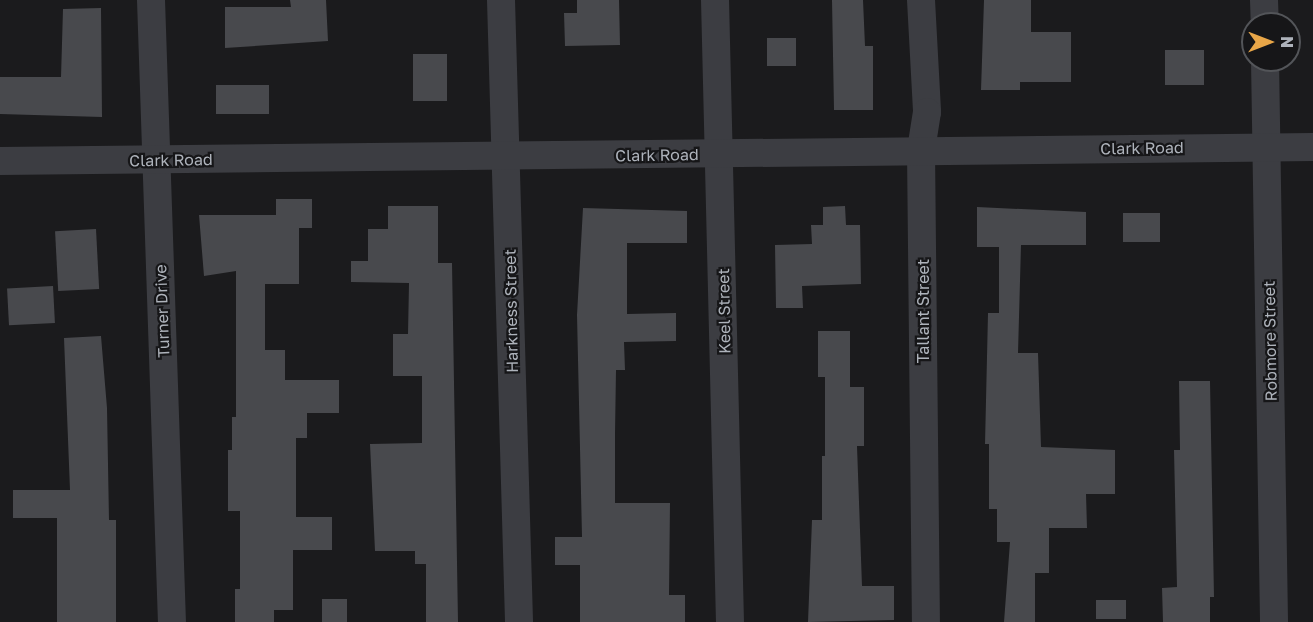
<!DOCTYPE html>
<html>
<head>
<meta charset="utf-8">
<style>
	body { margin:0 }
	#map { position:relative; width:1313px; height:622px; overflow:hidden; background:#1b1b1d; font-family:"Golos Text",sans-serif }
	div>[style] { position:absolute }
	.building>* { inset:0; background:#48494d; transform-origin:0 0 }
	.minor>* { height:28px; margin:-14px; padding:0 14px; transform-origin:14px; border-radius:14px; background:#3c3d42 }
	span { translate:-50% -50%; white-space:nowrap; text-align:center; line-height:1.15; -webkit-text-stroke:4.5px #161618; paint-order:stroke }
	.street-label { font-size:16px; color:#aeb3bb }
	.north { position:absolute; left:1241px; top:12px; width:60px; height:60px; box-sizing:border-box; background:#161618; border:2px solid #535559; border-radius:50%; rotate:90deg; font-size:16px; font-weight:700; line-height:24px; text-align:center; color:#aeb3bb }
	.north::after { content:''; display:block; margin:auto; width:21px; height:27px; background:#e8a648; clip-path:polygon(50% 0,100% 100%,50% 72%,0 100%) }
</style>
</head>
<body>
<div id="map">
	<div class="building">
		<i style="clip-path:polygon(290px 0,326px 0,328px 41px,225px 48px,225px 7px,291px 7px)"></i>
		<i style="clip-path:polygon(577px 0,619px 0,620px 45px,565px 46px,564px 13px,577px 13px)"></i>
		<i style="clip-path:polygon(832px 0,863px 0,865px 46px,873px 46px,873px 110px,834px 110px)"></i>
		<i style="clip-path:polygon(984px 0,1031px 0,1031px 32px,1071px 32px,1071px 82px,1020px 82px,1020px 90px,981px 90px)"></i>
		<i style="clip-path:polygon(101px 8px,102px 117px,0 114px,0 77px,61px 77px,63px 9px)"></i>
		<i style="left:796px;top:38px;width:28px;height:29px;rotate:90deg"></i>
		<i style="left:1165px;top:50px;width:39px;height:35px"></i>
		<i style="left:413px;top:54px;width:34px;height:47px"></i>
		<i style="left:216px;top:85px;width:53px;height:29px"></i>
		<i style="clip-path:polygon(276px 199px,312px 199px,312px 228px,299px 228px,299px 284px,265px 284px,265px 350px,285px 350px,285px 380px,339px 380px,339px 413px,307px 413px,307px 438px,296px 438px,296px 517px,332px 517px,332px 550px,293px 550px,293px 610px,274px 610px,274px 622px,235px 622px,235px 589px,240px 589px,240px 511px,228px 511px,228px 450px,232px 450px,232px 417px,236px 417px,236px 271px,204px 276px,199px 215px,276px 215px)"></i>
		<i style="clip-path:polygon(388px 206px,438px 206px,438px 263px,452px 263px,458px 622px,426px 622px,426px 564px,415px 564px,415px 551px,375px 551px,370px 444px,422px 443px,422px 376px,393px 376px,393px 334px,408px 334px,409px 283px,351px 282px,351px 261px,368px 261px,368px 229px,388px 229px)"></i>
		<i style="clip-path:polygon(845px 206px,846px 225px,860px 225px,861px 284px,802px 286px,803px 308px,776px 308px,775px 245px,812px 244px,811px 225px,823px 225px,823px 207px)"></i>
		<i style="clip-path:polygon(977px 207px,1086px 212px,1086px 245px,1021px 245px,1018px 353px,1038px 353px,1041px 447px,1115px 450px,1115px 494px,1086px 494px,1087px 528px,1049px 528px,1049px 573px,1035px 573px,1035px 622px,1004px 622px,1010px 542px,997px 542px,997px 509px,989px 509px,989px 444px,985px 444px,988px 313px,999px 313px,999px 247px,977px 247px)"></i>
		<i style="clip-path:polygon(583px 208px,687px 211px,687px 243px,627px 243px,627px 314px,676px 313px,676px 341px,624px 342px,625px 370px,616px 370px,615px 434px,615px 503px,670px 503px,669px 595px,685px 595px,685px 622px,580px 622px,580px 565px,555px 565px,555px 537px,582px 537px,577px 315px)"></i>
		<i style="left:1160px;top:213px;width:29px;height:37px;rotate:90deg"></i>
		<i style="left:96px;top:229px;width:60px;height:41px;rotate:87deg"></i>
		<i style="left:53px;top:286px;width:37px;height:46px;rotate:87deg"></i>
		<i style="clip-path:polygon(818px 331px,850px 331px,850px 387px,864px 387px,864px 446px,857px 446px,862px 586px,894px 586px,894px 620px,808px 622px,812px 520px,822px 520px,822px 456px,825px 456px,825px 377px,818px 377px)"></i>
		<i style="clip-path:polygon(101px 336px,107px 408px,109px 520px,116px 520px,116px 622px,57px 622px,57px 518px,13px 518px,13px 490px,70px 490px,64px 338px)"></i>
		<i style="clip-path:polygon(1179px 381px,1210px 381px,1214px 597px,1210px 597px,1210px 622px,1163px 622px,1162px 588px,1177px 587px,1174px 450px,1180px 450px)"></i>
		<i style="left:322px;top:599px;width:25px;height:23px"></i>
		<i style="left:1096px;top:600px;width:30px;height:19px"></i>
	</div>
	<div class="minor">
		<i style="left:151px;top:0;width:622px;rotate:88.07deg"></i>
		<i style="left:501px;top:0;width:622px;rotate:88.34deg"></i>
		<i style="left:715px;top:0;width:622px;rotate:88.62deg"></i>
		<i style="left:921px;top:0;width:112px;rotate:86.9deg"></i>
		<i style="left:927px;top:112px;width:39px;rotate:99deg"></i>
		<i style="left:921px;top:151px;width:471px;rotate:89.4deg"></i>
		<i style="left:1264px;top:0;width:24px;rotate:88deg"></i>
		<i style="left:1265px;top:60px;width:562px;rotate:89.08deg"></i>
		<i style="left:0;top:161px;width:1313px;rotate:-0.61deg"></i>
	</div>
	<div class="street-label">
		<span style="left:1142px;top:148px;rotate:-1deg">Clark Road</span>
		<span style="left:657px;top:155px;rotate:-1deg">Clark Road</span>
		<span style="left:171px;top:160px;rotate:-1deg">Clark Road</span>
		<span style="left:162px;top:311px;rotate:-92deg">Turner Drive</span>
		<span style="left:511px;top:311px;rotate:-91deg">Harkness Street</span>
		<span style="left:724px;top:311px;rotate:-91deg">Keel Street</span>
		<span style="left:923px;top:311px;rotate:-90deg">Tallant Street</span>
		<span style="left:1270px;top:341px;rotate:-91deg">Robmore Street</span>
	</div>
	<div class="north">N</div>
</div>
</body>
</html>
